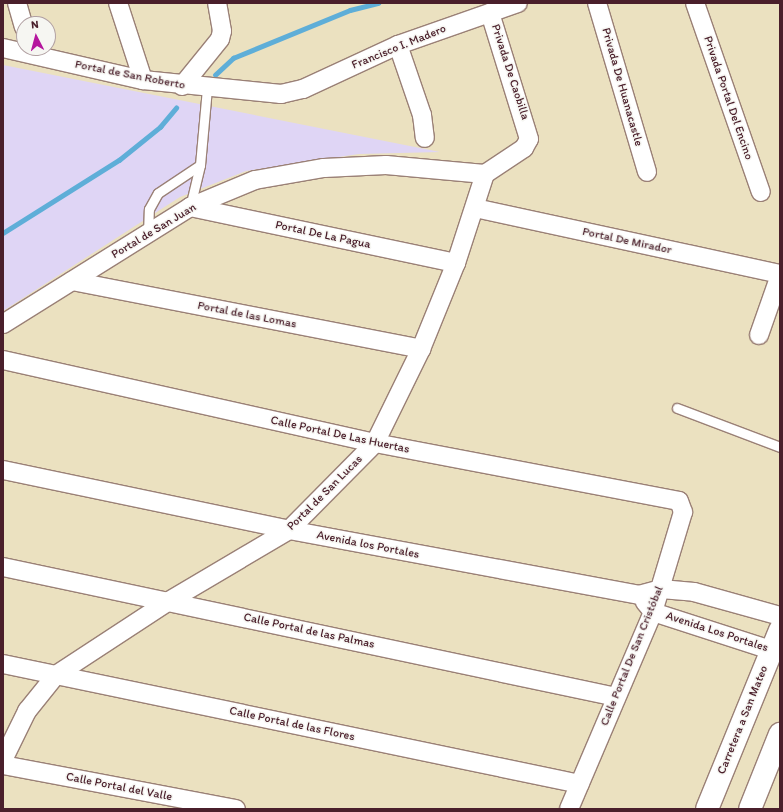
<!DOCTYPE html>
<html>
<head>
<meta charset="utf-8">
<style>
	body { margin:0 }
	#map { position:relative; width:783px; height:812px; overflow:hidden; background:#ebe1c0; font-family:Itim,sans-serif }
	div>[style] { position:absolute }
	.built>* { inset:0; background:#dfd5f5 }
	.stream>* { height:4.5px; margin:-2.25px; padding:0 2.25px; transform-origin:2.25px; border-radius:2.25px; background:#5eaed8 }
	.roads { filter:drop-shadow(1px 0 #9a8076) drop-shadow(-1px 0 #9a8076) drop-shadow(0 1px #9a8076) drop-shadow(0 -1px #9a8076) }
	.service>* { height:9px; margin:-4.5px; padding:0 4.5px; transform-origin:4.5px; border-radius:4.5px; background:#fff }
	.minor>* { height:18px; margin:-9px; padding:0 9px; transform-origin:9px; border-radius:9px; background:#fff }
	.secondary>* { height:22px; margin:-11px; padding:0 11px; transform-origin:11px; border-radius:11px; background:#fff }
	span { translate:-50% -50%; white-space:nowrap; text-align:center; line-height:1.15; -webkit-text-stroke:3px #f6f6f2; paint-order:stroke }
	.street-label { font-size:12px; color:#4a1f2b }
	.frame { position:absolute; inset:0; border:4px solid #4a1f2b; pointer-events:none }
	.north { position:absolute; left:16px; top:16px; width:40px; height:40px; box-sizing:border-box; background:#f6f6f2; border:1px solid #b1a0a2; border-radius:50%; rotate:354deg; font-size:11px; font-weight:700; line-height:16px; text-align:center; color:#4a1f2b }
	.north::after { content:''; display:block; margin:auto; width:14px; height:18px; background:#b5179e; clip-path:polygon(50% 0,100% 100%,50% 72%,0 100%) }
</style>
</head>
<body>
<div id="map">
	<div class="built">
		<i style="clip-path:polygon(3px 65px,440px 152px,359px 154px,246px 171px,180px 197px,3px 311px)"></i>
	</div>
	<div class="stream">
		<i style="left:215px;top:75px;width:25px;rotate:-43deg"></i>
		<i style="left:233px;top:58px;width:126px;rotate:-22.3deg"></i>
		<i style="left:350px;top:10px;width:29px;rotate:-14deg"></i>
		<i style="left:3px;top:233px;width:137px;rotate:-32.2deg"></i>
		<i style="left:119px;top:160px;width:53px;rotate:-38.8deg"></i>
		<i style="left:160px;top:127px;width:25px;rotate:-50deg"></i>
	</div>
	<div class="roads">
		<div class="service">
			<i style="left:190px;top:207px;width:43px;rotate:-76.6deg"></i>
			<i style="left:200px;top:165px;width:77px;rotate:-84.8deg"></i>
			<i style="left:148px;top:234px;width:25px;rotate:-88deg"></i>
			<i style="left:149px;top:209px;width:18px;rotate:-61deg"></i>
			<i style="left:158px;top:193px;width:50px;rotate:-33.7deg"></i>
			<i style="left:677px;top:408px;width:110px;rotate:20.7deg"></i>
		</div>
		<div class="minor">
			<i style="left:17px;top:3px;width:25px;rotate:74deg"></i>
			<i style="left:118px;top:3px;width:81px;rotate:72deg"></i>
			<i style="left:597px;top:3px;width:176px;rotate:73.5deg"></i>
			<i style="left:695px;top:3px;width:200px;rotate:70.8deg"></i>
			<i style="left:398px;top:45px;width:74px;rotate:71.1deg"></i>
			<i style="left:422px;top:115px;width:23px;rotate:83deg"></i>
			<i style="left:3px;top:48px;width:144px;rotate:12.9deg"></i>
			<i style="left:143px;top:80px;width:139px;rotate:5.8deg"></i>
			<i style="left:281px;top:94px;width:23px;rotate:-13deg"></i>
			<i style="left:303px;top:89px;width:105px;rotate:-24.9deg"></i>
			<i style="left:398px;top:45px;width:127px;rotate:-19.3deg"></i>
			<i style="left:182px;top:86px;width:60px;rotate:-51deg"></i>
			<i style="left:220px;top:39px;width:8px;rotate:-76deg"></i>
			<i style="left:222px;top:31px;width:28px;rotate:-100deg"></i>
			<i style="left:190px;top:207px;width:272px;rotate:11.9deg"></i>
			<i style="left:475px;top:208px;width:312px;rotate:12.2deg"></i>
			<i style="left:72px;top:281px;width:356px;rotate:11deg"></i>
			<i style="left:3px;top:324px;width:221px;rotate:-32deg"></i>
			<i style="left:190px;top:207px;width:70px;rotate:-22.6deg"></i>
			<i style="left:255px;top:180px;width:70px;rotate:-9.9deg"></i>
			<i style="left:324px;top:168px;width:62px;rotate:-2.8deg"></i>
			<i style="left:386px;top:165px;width:99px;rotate:5.2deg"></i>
			<i style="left:759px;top:335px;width:64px;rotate:-70.7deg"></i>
			<i style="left:3px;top:360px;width:381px;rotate:12.6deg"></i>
			<i style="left:375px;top:443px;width:309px;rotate:10.8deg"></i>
			<i style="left:679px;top:501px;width:12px;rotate:70deg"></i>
			<i style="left:683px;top:512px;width:104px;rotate:106.7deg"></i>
			<i style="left:653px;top:612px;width:214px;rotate:113.1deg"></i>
			<i style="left:3px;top:470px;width:292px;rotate:11.8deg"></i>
			<i style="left:289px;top:530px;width:356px;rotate:10.5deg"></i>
			<i style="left:639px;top:595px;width:23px;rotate:-15deg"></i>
			<i style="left:661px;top:589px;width:33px;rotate:5deg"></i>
			<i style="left:694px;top:592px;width:89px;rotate:15.6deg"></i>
			<i style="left:3px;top:567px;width:627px;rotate:11.97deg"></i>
			<i style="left:645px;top:602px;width:13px;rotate:51deg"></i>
			<i style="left:653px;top:612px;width:133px;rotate:17.9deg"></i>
			<i style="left:3px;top:664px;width:589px;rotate:11.75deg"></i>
			<i style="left:3px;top:760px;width:55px;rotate:-63.9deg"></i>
			<i style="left:27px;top:711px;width:46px;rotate:-51.1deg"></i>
			<i style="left:56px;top:675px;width:135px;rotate:-33.2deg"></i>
			<i style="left:169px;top:601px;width:139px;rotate:-30.6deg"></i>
			<i style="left:289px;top:530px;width:122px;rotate:-45.3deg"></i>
			<i style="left:375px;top:443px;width:105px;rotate:-63.9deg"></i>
			<i style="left:421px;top:349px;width:93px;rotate:-67.9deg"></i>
			<i style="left:456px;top:263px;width:94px;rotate:-72deg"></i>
			<i style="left:485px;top:174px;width:47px;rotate:-33.7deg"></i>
			<i style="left:524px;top:148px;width:10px;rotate:-61deg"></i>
			<i style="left:529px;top:139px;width:132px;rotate:-107.2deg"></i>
			<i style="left:3px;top:765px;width:237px;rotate:10.7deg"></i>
		</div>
		<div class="secondary">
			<i style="left:707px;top:809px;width:193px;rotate:-67.8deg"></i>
			<i style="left:750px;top:809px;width:81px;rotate:-68.2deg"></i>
		</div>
	</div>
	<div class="street-label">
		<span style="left:399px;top:47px;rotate:-22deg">Francisco I. Madero</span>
		<span style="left:510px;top:72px;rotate:72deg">Privada De Caobilla</span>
		<span style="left:130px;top:75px;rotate:11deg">Portal de San Roberto</span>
		<span style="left:622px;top:87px;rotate:74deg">Privada De Huanacastle</span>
		<span style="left:728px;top:98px;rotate:71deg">Privada Portal Del Encino</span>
		<span style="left:154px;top:231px;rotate:-31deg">Portal de San Juan</span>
		<span style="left:323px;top:235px;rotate:12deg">Portal De La Pagua</span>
		<span style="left:627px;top:241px;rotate:12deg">Portal De Mirador</span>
		<span style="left:247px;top:315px;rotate:11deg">Portal de las Lomas</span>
		<span style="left:340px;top:435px;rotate:12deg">Calle Portal De Las Huertas</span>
		<span style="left:325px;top:493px;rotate:-45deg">Portal de San Lucas</span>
		<span style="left:368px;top:545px;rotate:11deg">Avenida los Portales</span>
		<span style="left:309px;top:631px;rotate:12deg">Calle Portal de las Palmas</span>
		<span style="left:717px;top:632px;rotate:18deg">Avenida Los Portales</span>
		<span style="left:632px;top:656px;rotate:-68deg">Calle Portal De San Cristóbal</span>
		<span style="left:743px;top:720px;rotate:-68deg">Carretera a San Mateo</span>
		<span style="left:292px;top:724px;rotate:12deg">Calle Portal de las Flores</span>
		<span style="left:119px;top:787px;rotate:11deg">Calle Portal del Valle</span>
	</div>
	<div class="frame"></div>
	<div class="north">N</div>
</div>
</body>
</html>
